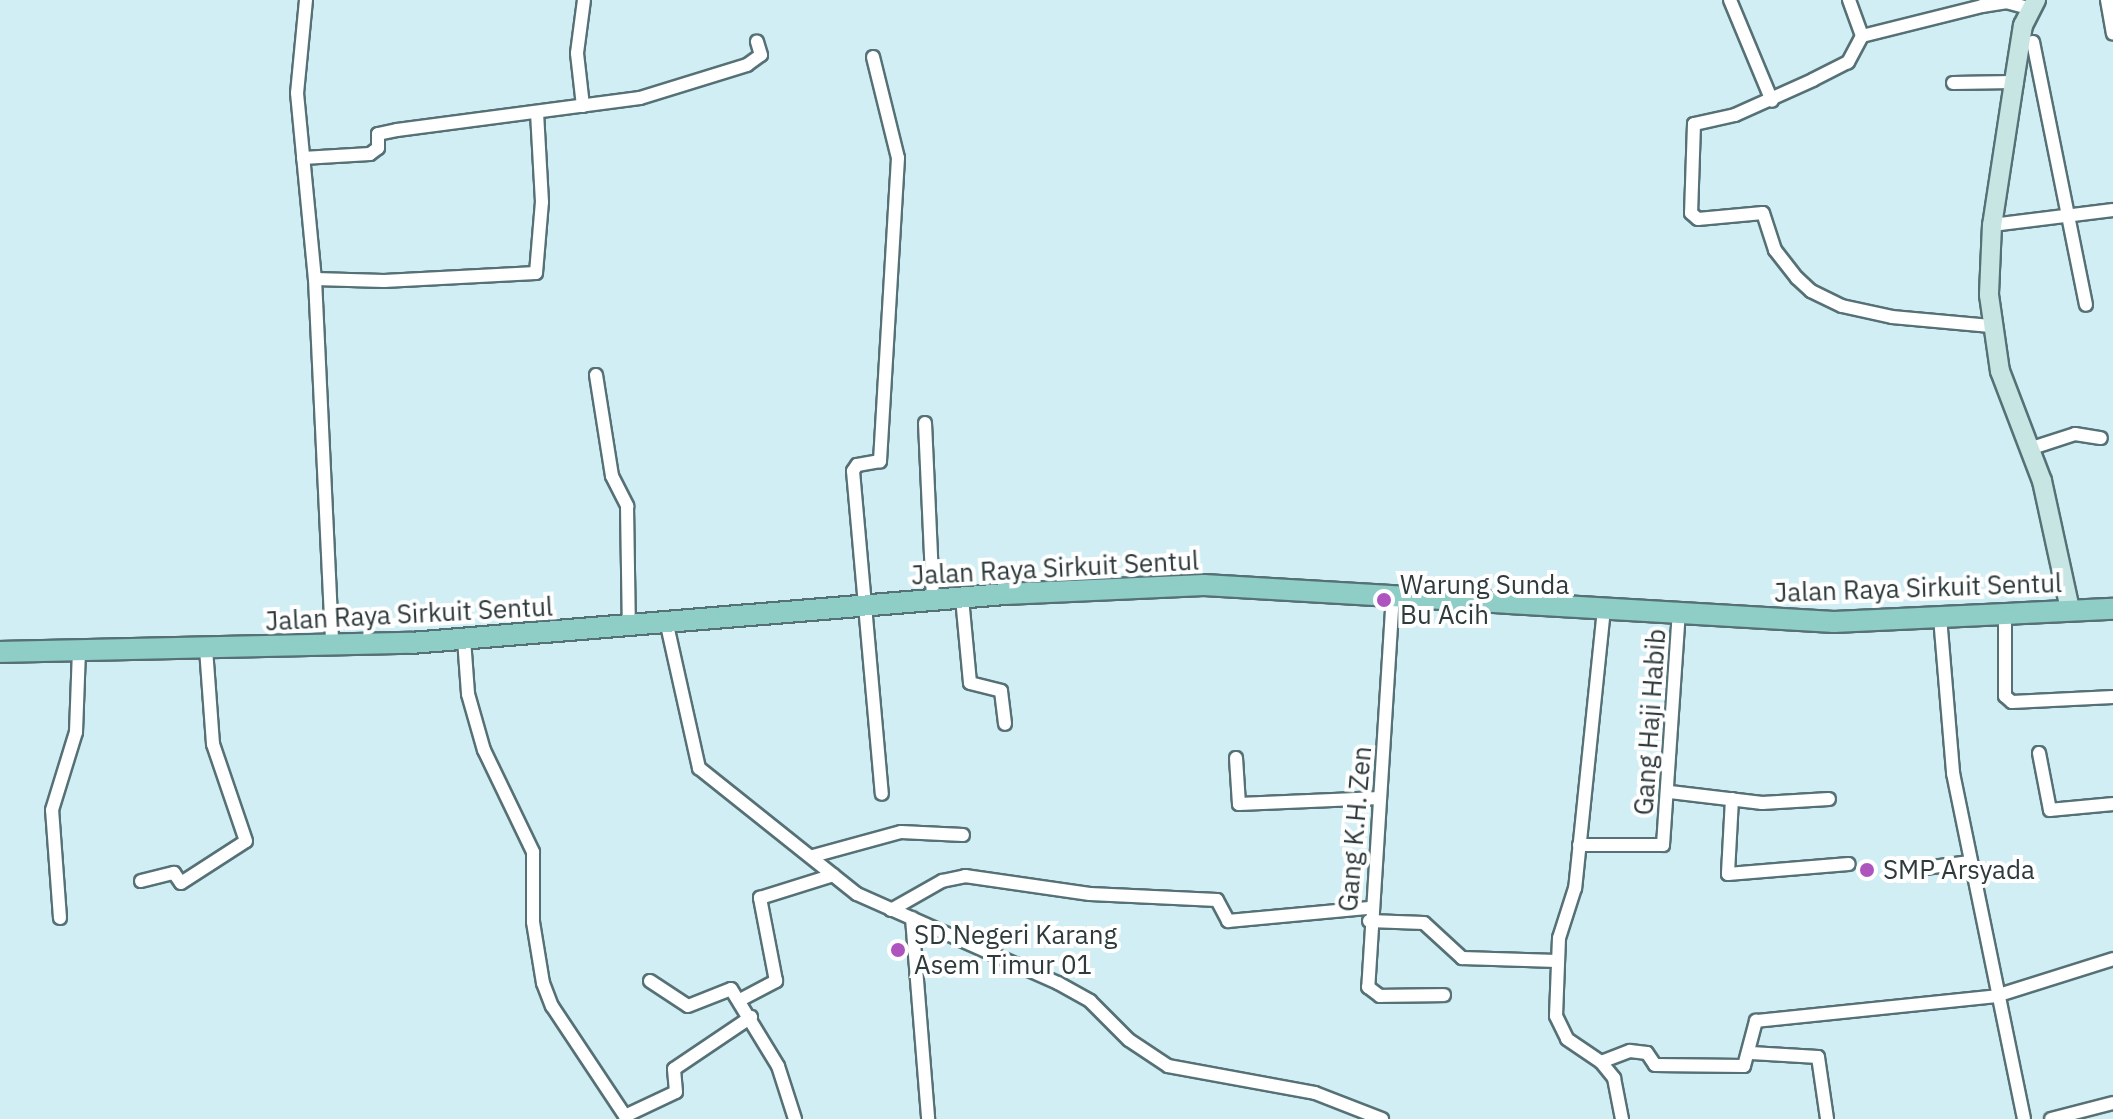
<!DOCTYPE html>
<html>
<head>
<meta charset="utf-8">
<style>
	body { margin:0 }
	#map { position:relative; width:2113px; height:1119px; overflow:hidden; background:#d0eef4; font-family:"IBM Plex Sans",sans-serif }
	div>[style] { position:absolute }
	.roads { filter:drop-shadow(2px 0 #567176) drop-shadow(-2px 0 #567176) drop-shadow(0 2px #567176) drop-shadow(0 -2px #567176) }
	.street>* { height:12px; margin:-6px; padding:0 6px; transform-origin:6px; border-radius:6px; background:#fff }
	.secondary>* { height:18px; margin:-9px; padding:0 9px; transform-origin:9px; border-radius:9px; background:#c7e6e3 }
	.primary>* { height:20px; margin:-10px; padding:0 10px; transform-origin:10px; border-radius:10px; background:#8fcdc7 }
	.dots>* { width:22px; height:22px; translate:-50% -50%; box-sizing:border-box; border:4px solid #fff; border-radius:50% }
	span { translate:-50% -50%; white-space:nowrap; text-align:center; line-height:1.15; -webkit-text-stroke:8px #fff; paint-order:stroke }
	.street-label { font-size:26px; color:#2e3a3c }
	.poi-label { font-size:26px; color:#2e3a3c }
	.left { translate:0 -50%; text-align:left }
</style>
</head>
<body>
<div id="map">
	<div class="roads">
		<div class="street">
			<i style="left:306px;top:0;width:93px;rotate:95.5deg"></i>
			<i style="left:297px;top:93px;width:187px;rotate:84.5deg"></i>
			<i style="left:315px;top:279px;width:366px;rotate:87.3deg"></i>
			<i style="left:1730px;top:0;width:109px;rotate:67.4deg"></i>
			<i style="left:1849px;top:0;width:38px;rotate:70deg"></i>
			<i style="left:1862px;top:36px;width:124px;rotate:-14deg"></i>
			<i style="left:1982px;top:6px;width:24px;rotate:-9deg"></i>
			<i style="left:2006px;top:2px;width:24px;rotate:15deg"></i>
			<i style="left:2107px;top:0;width:34px;rotate:80deg"></i>
			<i style="left:1862px;top:36px;width:30px;rotate:118deg"></i>
			<i style="left:1848px;top:62px;width:39px;rotate:153deg"></i>
			<i style="left:1813px;top:80px;width:85px;rotate:155.8deg"></i>
			<i style="left:1735px;top:115px;width:42px;rotate:167.6deg"></i>
			<i style="left:1694px;top:124px;width:89px;rotate:91.9deg"></i>
			<i style="left:1691px;top:213px;width:9px;rotate:41deg"></i>
			<i style="left:1698px;top:219px;width:65px;rotate:-5.3deg"></i>
			<i style="left:1763px;top:213px;width:39px;rotate:72deg"></i>
			<i style="left:1775px;top:250px;width:36px;rotate:52deg"></i>
			<i style="left:1797px;top:278px;width:19px;rotate:43deg"></i>
			<i style="left:1811px;top:291px;width:34px;rotate:26deg"></i>
			<i style="left:1842px;top:306px;width:51px;rotate:12.4deg"></i>
			<i style="left:1892px;top:317px;width:99px;rotate:5.2deg"></i>
			<i style="left:2033px;top:42px;width:268px;rotate:78.6deg"></i>
			<i style="left:873px;top:57px;width:104px;rotate:76.1deg"></i>
			<i style="left:898px;top:158px;width:304px;rotate:93.4deg"></i>
			<i style="left:880px;top:461px;width:23px;rotate:170deg"></i>
			<i style="left:857px;top:465px;width:7px;rotate:124deg"></i>
			<i style="left:853px;top:471px;width:324px;rotate:84.9deg"></i>
			<i style="left:1953px;top:83px;width:61px;rotate:-0.9deg"></i>
			<i style="left:583px;top:106px;width:53px;rotate:-96.5deg"></i>
			<i style="left:577px;top:53px;width:53px;rotate:-82.5deg"></i>
			<i style="left:303px;top:158px;width:67px;rotate:-3.4deg"></i>
			<i style="left:370px;top:154px;width:10px;rotate:-37deg"></i>
			<i style="left:378px;top:148px;width:14px;rotate:-90deg"></i>
			<i style="left:378px;top:134px;width:19px;rotate:-12deg"></i>
			<i style="left:397px;top:130px;width:245px;rotate:-7.5deg"></i>
			<i style="left:640px;top:98px;width:112px;rotate:-17.1deg"></i>
			<i style="left:747px;top:65px;width:17px;rotate:-36deg"></i>
			<i style="left:761px;top:55px;width:14px;rotate:-107deg"></i>
			<i style="left:1992px;top:225px;width:122px;rotate:-7.1deg"></i>
			<i style="left:315px;top:279px;width:69px;rotate:1.7deg"></i>
			<i style="left:384px;top:281px;width:152px;rotate:-3deg"></i>
			<i style="left:536px;top:273px;width:71px;rotate:-85.2deg"></i>
			<i style="left:542px;top:202px;width:90px;rotate:-93.2deg"></i>
			<i style="left:596px;top:375px;width:102px;rotate:81deg"></i>
			<i style="left:612px;top:476px;width:34px;rotate:63deg"></i>
			<i style="left:627px;top:506px;width:122px;rotate:89.1deg"></i>
			<i style="left:925px;top:423px;width:178px;rotate:87.4deg"></i>
			<i style="left:2032px;top:448px;width:45px;rotate:-18deg"></i>
			<i style="left:2075px;top:434px;width:26px;rotate:9deg"></i>
			<i style="left:1393px;top:594px;width:394px;rotate:93.6deg"></i>
			<i style="left:1368px;top:987px;width:15px;rotate:37deg"></i>
			<i style="left:1380px;top:996px;width:64px;rotate:-0.9deg"></i>
			<i style="left:962px;top:598px;width:85px;rotate:84.6deg"></i>
			<i style="left:970px;top:683px;width:32px;rotate:14deg"></i>
			<i style="left:1001px;top:691px;width:33px;rotate:83deg"></i>
			<i style="left:1604px;top:609px;width:281px;rotate:95.9deg"></i>
			<i style="left:1575px;top:888px;width:52px;rotate:107.7deg"></i>
			<i style="left:1559px;top:938px;width:78px;rotate:92.2deg"></i>
			<i style="left:1556px;top:1016px;width:25px;rotate:64deg"></i>
			<i style="left:1567px;top:1039px;width:41px;rotate:34.1deg"></i>
			<i style="left:1601px;top:1062px;width:21px;rotate:51deg"></i>
			<i style="left:1614px;top:1078px;width:42px;rotate:79deg"></i>
			<i style="left:2005px;top:614px;width:82px;rotate:90deg"></i>
			<i style="left:2005px;top:696px;width:9px;rotate:41deg"></i>
			<i style="left:2012px;top:702px;width:101px;rotate:-2.8deg"></i>
			<i style="left:1940px;top:617px;width:157px;rotate:85.2deg"></i>
			<i style="left:1953px;top:773px;width:353px;rotate:78.4deg"></i>
			<i style="left:667px;top:625px;width:147px;rotate:77.4deg"></i>
			<i style="left:699px;top:768px;width:202px;rotate:38.6deg"></i>
			<i style="left:857px;top:894px;width:220px;rotate:23.9deg"></i>
			<i style="left:1058px;top:983px;width:37px;rotate:29deg"></i>
			<i style="left:1090px;top:1001px;width:55px;rotate:45deg"></i>
			<i style="left:1129px;top:1040px;width:47px;rotate:33.7deg"></i>
			<i style="left:1168px;top:1066px;width:149px;rotate:10.4deg"></i>
			<i style="left:1315px;top:1093px;width:72px;rotate:21.2deg"></i>
			<i style="left:464px;top:639px;width:55px;rotate:85.8deg"></i>
			<i style="left:468px;top:694px;width:58px;rotate:74.1deg"></i>
			<i style="left:484px;top:750px;width:113px;rotate:64.3deg"></i>
			<i style="left:533px;top:852px;width:70px;rotate:90deg"></i>
			<i style="left:533px;top:922px;width:62px;rotate:80.7deg"></i>
			<i style="left:543px;top:983px;width:25px;rotate:69deg"></i>
			<i style="left:552px;top:1006px;width:136px;rotate:56.4deg"></i>
			<i style="left:2039px;top:753px;width:58px;rotate:79.1deg"></i>
			<i style="left:2050px;top:810px;width:63px;rotate:-5.4deg"></i>
			<i style="left:1236px;top:758px;width:46px;rotate:86.3deg"></i>
			<i style="left:1239px;top:804px;width:141px;rotate:-2.4deg"></i>
			<i style="left:1670px;top:792px;width:93px;rotate:6.8deg"></i>
			<i style="left:1762px;top:803px;width:67px;rotate:-3.4deg"></i>
			<i style="left:1732px;top:799px;width:75px;rotate:93.1deg"></i>
			<i style="left:1728px;top:874px;width:121px;rotate:-4.7deg"></i>
			<i style="left:1579px;top:845px;width:84px"></i>
			<i style="left:1663px;top:845px;width:233px;rotate:-86.1deg"></i>
			<i style="left:813px;top:856px;width:91px;rotate:-15.3deg"></i>
			<i style="left:901px;top:832px;width:62px;rotate:2.8deg"></i>
			<i style="left:1925px;top:868px;width:45px;rotate:-7.6deg"></i>
			<i style="left:141px;top:881px;width:34px;rotate:-14deg"></i>
			<i style="left:174px;top:873px;width:12px;rotate:55deg"></i>
			<i style="left:181px;top:883px;width:77px;rotate:-32.9deg"></i>
			<i style="left:246px;top:841px;width:102px;rotate:-108.8deg"></i>
			<i style="left:213px;top:744px;width:96px;rotate:-94.2deg"></i>
			<i style="left:891px;top:910px;width:59px;rotate:-29.6deg"></i>
			<i style="left:942px;top:881px;width:24px;rotate:-12deg"></i>
			<i style="left:965px;top:876px;width:126px;rotate:8.2deg"></i>
			<i style="left:1090px;top:894px;width:127px;rotate:2.7deg"></i>
			<i style="left:1217px;top:900px;width:24px;rotate:62deg"></i>
			<i style="left:1228px;top:921px;width:142px;rotate:-5.3deg"></i>
			<i style="left:60px;top:918px;width:108px;rotate:-94.2deg"></i>
			<i style="left:52px;top:810px;width:82px;rotate:-72.9deg"></i>
			<i style="left:76px;top:732px;width:80px;rotate:-87.9deg"></i>
			<i style="left:912px;top:918px;width:202px;rotate:85.4deg"></i>
			<i style="left:1369px;top:921px;width:55px;rotate:2.1deg"></i>
			<i style="left:1424px;top:923px;width:52px;rotate:42.6deg"></i>
			<i style="left:1462px;top:958px;width:95px;rotate:1.8deg"></i>
			<i style="left:650px;top:981px;width:45px;rotate:33.3deg"></i>
			<i style="left:688px;top:1006px;width:46px;rotate:-21.6deg"></i>
			<i style="left:731px;top:989px;width:90px;rotate:58.6deg"></i>
			<i style="left:778px;top:1066px;width:56px;rotate:72.2deg"></i>
			<i style="left:740px;top:1000px;width:41px;rotate:-27.8deg"></i>
			<i style="left:776px;top:981px;width:85px;rotate:-100.9deg"></i>
			<i style="left:760px;top:898px;width:77px;rotate:-17.3deg"></i>
			<i style="left:1751px;top:1053px;width:67px;rotate:3.4deg"></i>
			<i style="left:1818px;top:1057px;width:63px;rotate:81.7deg"></i>
			<i style="left:1601px;top:1062px;width:31px;rotate:-21deg"></i>
			<i style="left:1630px;top:1051px;width:17px;rotate:7deg"></i>
			<i style="left:1647px;top:1053px;width:14px;rotate:56deg"></i>
			<i style="left:1655px;top:1065px;width:89px;rotate:0.6deg"></i>
			<i style="left:1744px;top:1066px;width:47px;rotate:-75.1deg"></i>
			<i style="left:1756px;top:1021px;width:241px;rotate:-5.9deg"></i>
			<i style="left:1996px;top:996px;width:123px;rotate:-17.5deg"></i>
			<i style="left:625px;top:1116px;width:56px;rotate:-25.2deg"></i>
			<i style="left:676px;top:1092px;width:23px;rotate:-95deg"></i>
			<i style="left:674px;top:1069px;width:93px;rotate:-34deg"></i>
			<i style="left:2051px;top:1119px;width:64px;rotate:-14.5deg"></i>
		</div>
		<div class="secondary">
			<i style="left:2036px;top:0;width:28px;rotate:117deg"></i>
			<i style="left:2023px;top:25px;width:58px;rotate:99deg"></i>
			<i style="left:2014px;top:82px;width:145px;rotate:98.7deg"></i>
			<i style="left:1992px;top:225px;width:70px;rotate:92.5deg"></i>
			<i style="left:1989px;top:295px;width:77px;rotate:81.8deg"></i>
			<i style="left:2000px;top:371px;width:118px;rotate:69.1deg"></i>
			<i style="left:2042px;top:481px;width:131px;rotate:77.7deg"></i>
		</div>
		<div class="primary">
			<i style="left:0;top:652px;width:411px;rotate:-1.3deg"></i>
			<i style="left:411px;top:643px;width:596px;rotate:-4.72deg"></i>
			<i style="left:1005px;top:594px;width:199px;rotate:-2.6deg"></i>
			<i style="left:1204px;top:585px;width:631px;rotate:3.36deg"></i>
			<i style="left:1834px;top:622px;width:279px;rotate:-2.7deg"></i>
		</div>
	</div>
	<div class="dots">
		<i style="left:1384px;top:600px;background:#ae54bf"></i>
		<i style="left:1867px;top:870px;background:#ae54bf"></i>
		<i style="left:898px;top:950px;background:#ae54bf"></i>
	</div>
	<div class="street-label">
		<span style="left:1055px;top:568px;rotate:-3deg">Jalan Raya Sirkuit Sentul</span>
		<span style="left:1918px;top:588px;rotate:-2deg">Jalan Raya Sirkuit Sentul</span>
		<span style="left:409px;top:614px;rotate:-3deg">Jalan Raya Sirkuit Sentul</span>
		<span style="left:1650px;top:722px;rotate:-86deg">Gang Haji Habib</span>
		<span style="left:1355px;top:829px;rotate:-85deg">Gang K.H. Zen</span>
	</div>
	<div class="poi-label">
		<span class="left" style="left:1400px;top:600px">Warung Sunda<br>Bu Acih</span>
		<span class="left" style="left:1883px;top:870px">SMP Arsyada</span>
		<span class="left" style="left:914px;top:950px">SD Negeri Karang<br>Asem Timur 01</span>
	</div>
</div>
</body>
</html>
